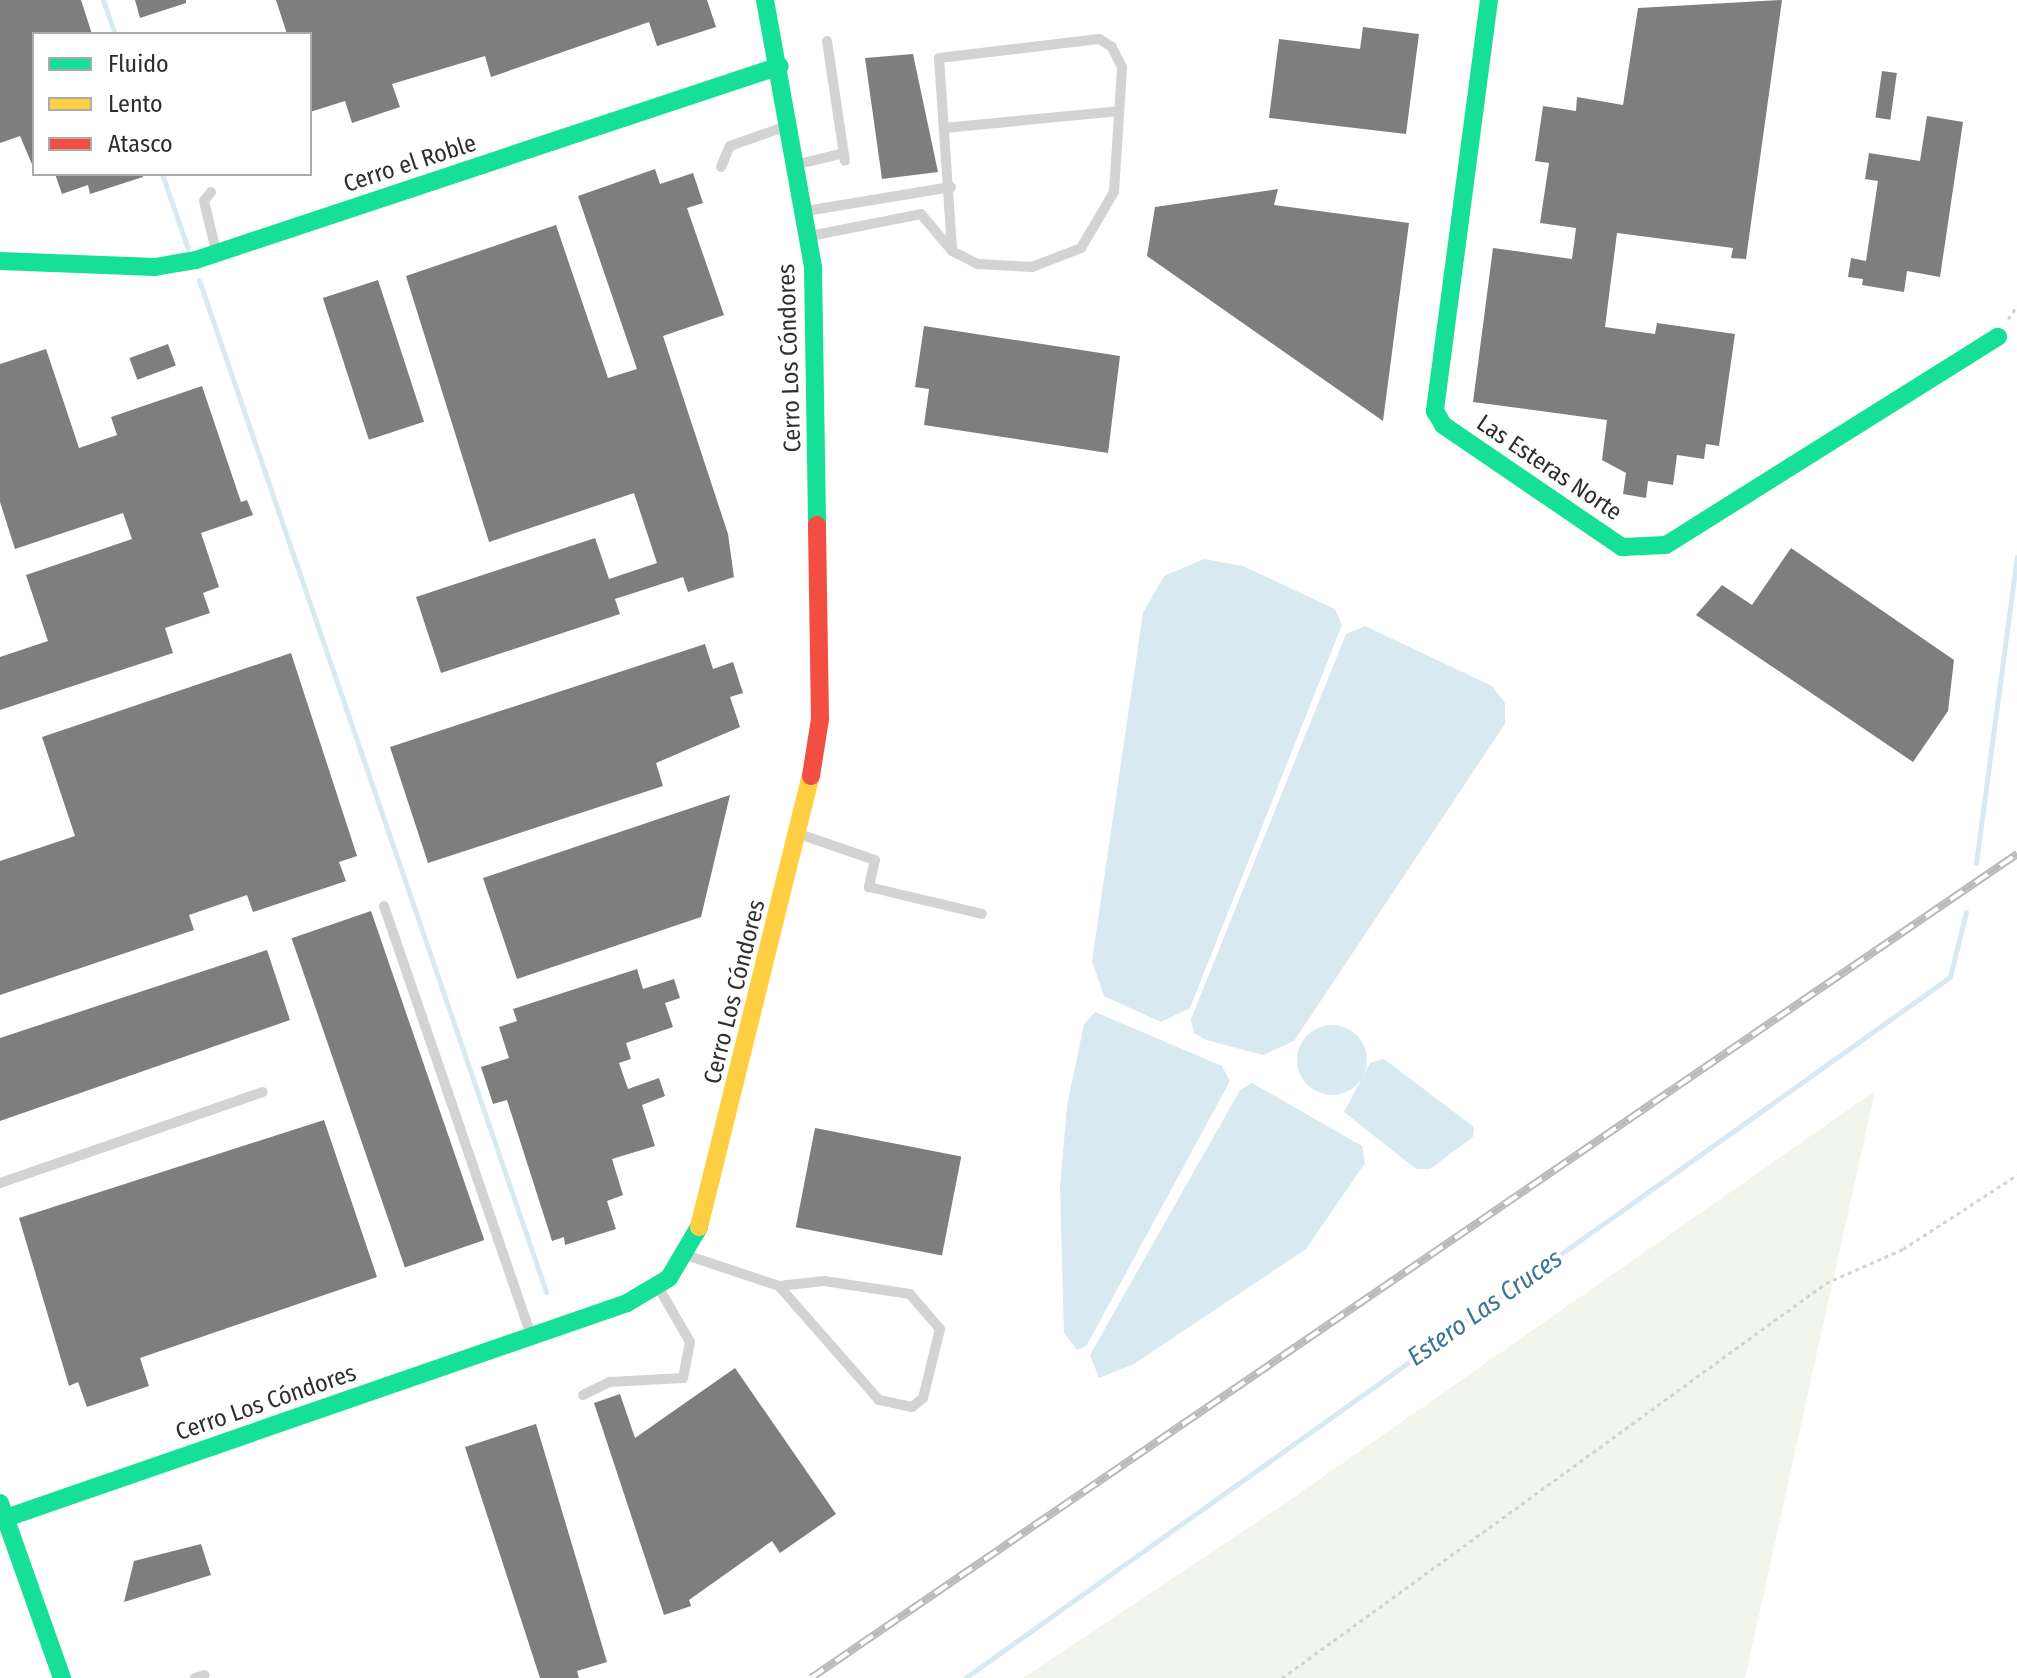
<!DOCTYPE html>
<html>
<head>
<meta charset="utf-8">
<style>
	body { margin:0 }
	#map { position:relative; width:2017px; height:1678px; overflow:hidden; background:#fff; font-family:"Fira Sans Condensed",sans-serif }
	div>[style] { position:absolute }
	.green>* { inset:0; background:#f1f5eb }
	.water>* { inset:0; background:#d8e9f2 }
	.round { border-radius:50% }
	.stream>* { height:5px; margin:-2.5px; padding:0 2.5px; transform-origin:2.5px; border-radius:2.5px; background:#d8e9f2 }
	.building>* { inset:0; background:#7e7e7e; transform-origin:0 0 }
	.path>* { height:3px; margin-top:-1.5px; transform-origin:0; background:repeating-linear-gradient(90deg,#d3d3d3 0 4px,transparent 0 8px) }
	.lane>* { height:10px; margin:-5px; padding:0 5px; transform-origin:5px; border-radius:5px; background:#d3d3d3 }
	.fast>* { height:18px; margin:-9px; padding:0 9px; transform-origin:9px; border-radius:9px; background:#16e098 }
	.slow>* { height:18px; margin:-9px; padding:0 9px; transform-origin:9px; border-radius:9px; background:#ffcf43 }
	.jam>* { height:18px; margin:-9px; padding:0 9px; transform-origin:9px; border-radius:9px; background:#f24e42 }
	.rail>* { height:8px; margin-top:-4px; transform-origin:0; background:repeating-linear-gradient(90deg,#fff 0 15px,#bababa 0 30px); box-sizing:border-box; border-block:2px solid #bababa }
	span { translate:-50% -50%; white-space:nowrap; text-align:center; line-height:1.15; -webkit-text-stroke:8px #fff; paint-order:stroke }
	.street-label { font-size:24px; color:#2e2e2e }
	.water-label { font-size:26px; color:#3b7591; font-style:italic }
	.legend { position:absolute; left:32px; top:32px; width:280px; height:144px; box-sizing:border-box; background:#fff; border:2px solid #ababab; margin:0; padding:10px 14px; list-style:none; font-size:24px; color:#2e2e2e }
	.legend li { display:flex; align-items:center; gap:16px; height:40px }
	.legend b { width:40px; border:2px solid #ababab }
</style>
</head>
<body>
<div id="map">
	<div class="green">
		<i style="clip-path:polygon(1875px 1091px,1745px 1678px,1023px 1678px,1287px 1502px)"></i>
	</div>
	<div class="water">
		<i style="clip-path:polygon(1204px 559px,1243px 566px,1335px 609px,1342px 625px,1190px 1008px,1161px 1022px,1104px 996px,1092px 961px,1143px 613px,1164px 576px)"></i>
		<i style="clip-path:polygon(1365px 626px,1492px 686px,1505px 703px,1505px 724px,1294px 1041px,1263px 1055px,1206px 1040px,1194px 1033px,1191px 1019px,1346px 634px)"></i>
		<i style="clip-path:polygon(1095px 1012px,1222px 1066px,1230px 1081px,1087px 1345px,1077px 1350px,1064px 1333px,1060px 1188px,1067px 1106px,1084px 1024px)"></i>
		<i class="round" style="left:1297px;top:1025px;width:70px;height:70px"></i>
		<i style="clip-path:polygon(1384px 1059px,1474px 1127px,1473px 1137px,1430px 1169px,1416px 1169px,1344px 1112px,1370px 1063px)"></i>
		<i style="clip-path:polygon(1252px 1083px,1362px 1146px,1365px 1163px,1306px 1249px,1134px 1364px,1099px 1378px,1090px 1355px,1240px 1090px)"></i>
	</div>
	<div class="stream">
		<i style="left:103px;top:0;width:36px;rotate:71deg"></i>
		<i style="left:162px;top:174px;width:79px;rotate:70.9deg"></i>
		<i style="left:199px;top:280px;width:1070px;rotate:71.07deg"></i>
		<i style="left:1976px;top:863px;width:309px;rotate:-82.4deg"></i>
		<i style="left:965px;top:1678px;width:1209px;rotate:-35.44deg"></i>
		<i style="left:1950px;top:977px;width:67px;rotate:-76.2deg"></i>
	</div>
	<div class="building">
		<i style="clip-path:polygon(0 0,81px 0,92px 34px,34px 34px,34px 169px,20px 136px,0 143px)"></i>
		<i style="clip-path:polygon(135px 0,186px 0,186px 3px,140px 18px)"></i>
		<i style="clip-path:polygon(276px 0,707px 0,716px 27px,657px 46px,649px 22px,491px 77px,485px 56px,392px 84px,400px 107px,352px 123px,345px 101px,310px 112px,310px 34px,287px 34px)"></i>
		<i style="clip-path:polygon(1782px 0,1746px 259px,1731px 258px,1733px 248px,1617px 233px,1605px 327px,1655px 334px,1657px 323px,1735px 334px,1719px 446px,1706px 444px,1704px 459px,1677px 455px,1673px 485px,1648px 481px,1646px 498px,1623px 494px,1626px 473px,1602px 460px,1607px 420px,1473px 402px,1493px 248px,1572px 259px,1576px 228px,1540px 223px,1549px 163px,1535px 161px,1543px 106px,1576px 111px,1577px 97px,1623px 105px,1638px 8px)"></i>
		<i style="clip-path:polygon(1363px 27px,1419px 34px,1406px 134px,1269px 118px,1279px 39px,1360px 49px)"></i>
		<i style="clip-path:polygon(913px 54px,938px 172px,882px 179px,865px 58px)"></i>
		<i style="left:1882px;top:71px;width:15px;height:47px;rotate:8deg"></i>
		<i style="clip-path:polygon(1927px 116px,1963px 122px,1940px 277px,1907px 271px,1904px 292px,1862px 285px,1863px 279px,1848px 277px,1851px 258px,1866px 261px,1878px 181px,1865px 179px,1869px 153px,1920px 161px)"></i>
		<i style="clip-path:polygon(655px 169px,660px 184px,693px 173px,703px 203px,687px 208px,724px 315px,663px 336px,728px 534px,734px 577px,688px 592px,683px 577px,615px 599px,620px 614px,441px 673px,416px 597px,595px 538px,609px 579px,657px 563px,634px 493px,489px 542px,406px 276px,556px 225px,608px 378px,637px 369px,578px 196px)"></i>
		<i style="clip-path:polygon(55px 174px,142px 174px,143px 177px,90px 194px,88px 185px,62px 194px)"></i>
		<i style="clip-path:polygon(1278px 189px,1274px 205px,1409px 223px,1383px 421px,1147px 256px,1155px 207px)"></i>
		<i style="left:378px;top:280px;width:149px;height:58px;rotate:72deg"></i>
		<i style="clip-path:polygon(924px 326px,1120px 356px,1108px 453px,924px 425px,929px 389px,915px 387px)"></i>
		<i style="left:168px;top:344px;width:23px;height:41px;rotate:70deg"></i>
		<i style="clip-path:polygon(46px 349px,79px 448px,117px 435px,111px 417px,202px 386px,241px 502px,247px 500px,253px 515px,201px 533px,219px 587px,203px 593px,210px 613px,165px 628px,173px 653px,0 710px,0 657px,48px 641px,26px 575px,132px 539px,123px 513px,15px 549px,0 502px,0 364px)"></i>
		<i style="clip-path:polygon(1791px 548px,1954px 660px,1948px 711px,1913px 762px,1696px 615px,1722px 585px,1752px 605px)"></i>
		<i style="clip-path:polygon(705px 644px,713px 669px,733px 662px,743px 693px,730px 697px,740px 727px,656px 763px,663px 786px,428px 863px,390px 747px)"></i>
		<i style="clip-path:polygon(291px 653px,357px 856px,339px 862px,346px 881px,253px 912px,247px 895px,189px 915px,194px 930px,0 995px,0 861px,75px 836px,42px 737px)"></i>
		<i style="clip-path:polygon(730px 795px,701px 917px,517px 979px,483px 878px)"></i>
		<i style="left:371px;top:911px;width:348px;height:84px;rotate:71deg"></i>
		<i style="clip-path:polygon(267px 950px,290px 1020px,0 1121px,0 1038px)"></i>
		<i style="clip-path:polygon(637px 969px,643px 989px,674px 979px,680px 998px,665px 1003px,673px 1027px,626px 1043px,631px 1059px,619px 1063px,628px 1089px,659px 1078px,665px 1096px,642px 1105px,655px 1146px,612px 1159px,623px 1195px,607px 1201px,616px 1229px,565px 1245px,564px 1237px,552px 1241px,507px 1100px,493px 1104px,481px 1067px,509px 1058px,499px 1027px,517px 1021px,513px 1009px)"></i>
		<i style="clip-path:polygon(324px 1120px,377px 1277px,140px 1358px,149px 1386px,87px 1407px,78px 1382px,69px 1386px,19px 1218px)"></i>
		<i style="left:815px;top:1128px;width:149px;height:101px;rotate:11deg"></i>
		<i style="clip-path:polygon(735px 1368px,836px 1514px,780px 1553px,772px 1541px,689px 1600px,691px 1606px,664px 1615px,594px 1403px,620px 1394px,635px 1438px)"></i>
		<i style="clip-path:polygon(536px 1424px,607px 1662px,577px 1671px,579px 1678px,540px 1678px,465px 1447px)"></i>
		<i style="clip-path:polygon(201px 1544px,211px 1575px,124px 1602px,134px 1561px)"></i>
	</div>
	<div class="path">
		<i style="left:2008px;top:319px;width:16px;rotate:-55deg"></i>
		<i style="left:1282px;top:1678px;width:672px;rotate:-35.98deg"></i>
		<i style="left:1826px;top:1283px;width:84px;rotate:-23.8deg"></i>
		<i style="left:1903px;top:1249px;width:136px;rotate:-33deg"></i>
	</div>
	<div class="lane">
		<i style="left:827px;top:41px;width:121px;rotate:81.5deg"></i>
		<i style="left:944px;top:128px;width:176px;rotate:-5.5deg"></i>
		<i style="left:799px;top:164px;width:46px;rotate:-13.7deg"></i>
		<i style="left:721px;top:167px;width:23px;rotate:-67deg"></i>
		<i style="left:730px;top:146px;width:57px;rotate:-19.4deg"></i>
		<i style="left:211px;top:192px;width:11px;rotate:128deg"></i>
		<i style="left:204px;top:201px;width:51px;rotate:76.5deg"></i>
		<i style="left:806px;top:211px;width:147px;rotate:-9.4deg"></i>
		<i style="left:810px;top:236px;width:113px;rotate:-11.2deg"></i>
		<i style="left:921px;top:214px;width:48px;rotate:50deg"></i>
		<i style="left:952px;top:251px;width:29px;rotate:27deg"></i>
		<i style="left:978px;top:264px;width:54px;rotate:3.2deg"></i>
		<i style="left:1032px;top:267px;width:53px;rotate:-21.2deg"></i>
		<i style="left:1081px;top:248px;width:65px;rotate:-59.5deg"></i>
		<i style="left:1114px;top:192px;width:125px;rotate:-86.3deg"></i>
		<i style="left:1122px;top:67px;width:22px;rotate:-117deg"></i>
		<i style="left:1112px;top:47px;width:15px;rotate:-148deg"></i>
		<i style="left:1099px;top:39px;width:161px;rotate:173.2deg"></i>
		<i style="left:939px;top:58px;width:193px;rotate:86.1deg"></i>
		<i style="left:802px;top:835px;width:77px;rotate:18.9deg"></i>
		<i style="left:875px;top:860px;width:28px;rotate:103deg"></i>
		<i style="left:869px;top:887px;width:116px;rotate:13.4deg"></i>
		<i style="left:384px;top:906px;width:451px;rotate:71.1deg"></i>
		<i style="left:0;top:1183px;width:278px;rotate:-19.1deg"></i>
		<i style="left:689px;top:1256px;width:95px;rotate:18.4deg"></i>
		<i style="left:779px;top:1286px;width:45px;rotate:-6.3deg"></i>
		<i style="left:824px;top:1281px;width:87px;rotate:8.6deg"></i>
		<i style="left:910px;top:1294px;width:46px;rotate:49.4deg"></i>
		<i style="left:940px;top:1329px;width:71px;rotate:103.8deg"></i>
		<i style="left:923px;top:1398px;width:14px;rotate:141deg"></i>
		<i style="left:912px;top:1407px;width:34px;rotate:-168deg"></i>
		<i style="left:879px;top:1400px;width:152px;rotate:-131.3deg"></i>
		<i style="left:583px;top:1395px;width:30px;rotate:-26deg"></i>
		<i style="left:610px;top:1382px;width:73px;rotate:-3.1deg"></i>
		<i style="left:683px;top:1378px;width:37px;rotate:-79deg"></i>
		<i style="left:690px;top:1342px;width:62px;rotate:-119.9deg"></i>
		<i style="left:195px;top:1678px;width:10px;rotate:-17deg"></i>
	</div>
	<div class="fast">
		<i style="left:765px;top:0;width:271px;rotate:79.8deg"></i>
		<i style="left:813px;top:267px;width:258px;rotate:89.1deg"></i>
		<i style="left:1489px;top:0;width:415px;rotate:97.5deg"></i>
		<i style="left:1435px;top:411px;width:16px;rotate:60deg"></i>
		<i style="left:1443px;top:425px;width:217px;rotate:34.3deg"></i>
		<i style="left:1622px;top:547px;width:44px;rotate:-2.6deg"></i>
		<i style="left:1666px;top:545px;width:392px;rotate:-32.1deg"></i>
		<i style="left:0;top:261px;width:155px;rotate:2.2deg"></i>
		<i style="left:155px;top:267px;width:42px;rotate:-9.7deg"></i>
		<i style="left:196px;top:260px;width:615px;rotate:-18.38deg"></i>
		<i style="left:0;top:1503px;width:186px;rotate:70.5deg"></i>
		<i style="left:0;top:1520px;width:663px;rotate:-19.09deg"></i>
		<i style="left:627px;top:1303px;width:49px;rotate:-30.8deg"></i>
		<i style="left:669px;top:1278px;width:59px;rotate:-59.5deg"></i>
	</div>
	<div class="slow">
		<i style="left:699px;top:1227px;width:465px;rotate:-76.1deg"></i>
	</div>
	<div class="jam">
		<i style="left:811px;top:776px;width:58px;rotate:-81deg"></i>
		<i style="left:820px;top:719px;width:194px;rotate:-90.9deg"></i>
	</div>
	<div class="rail">
		<i style="left:811px;top:1678px;width:1461px;rotate:-34.34deg"></i>
	</div>
	<div class="street-label">
		<span style="left:410px;top:164px;rotate:-18deg">Cerro el Roble</span>
		<span style="left:790px;top:358px;rotate:-92deg">Cerro Los Cóndores</span>
		<span style="left:1549px;top:468px;rotate:34deg">Las Esteras Norte</span>
		<span style="left:735px;top:992px;rotate:-76deg">Cerro Los Cóndores</span>
		<span style="left:266px;top:1403px;rotate:-19deg">Cerro Los Cóndores</span>
	</div>
	<div class="water-label">
		<span style="left:1485px;top:1308px;rotate:-35deg">Estero Las Cruces</span>
	</div>
	<ul class="legend">
	<li><b style="height:10px;background:#16e098"></b>Fluido</li>
	<li><b style="height:10px;background:#ffcf43"></b>Lento</li>
	<li><b style="height:10px;background:#f24e42"></b>Atasco</li>
	</ul>
</div>
</body>
</html>
